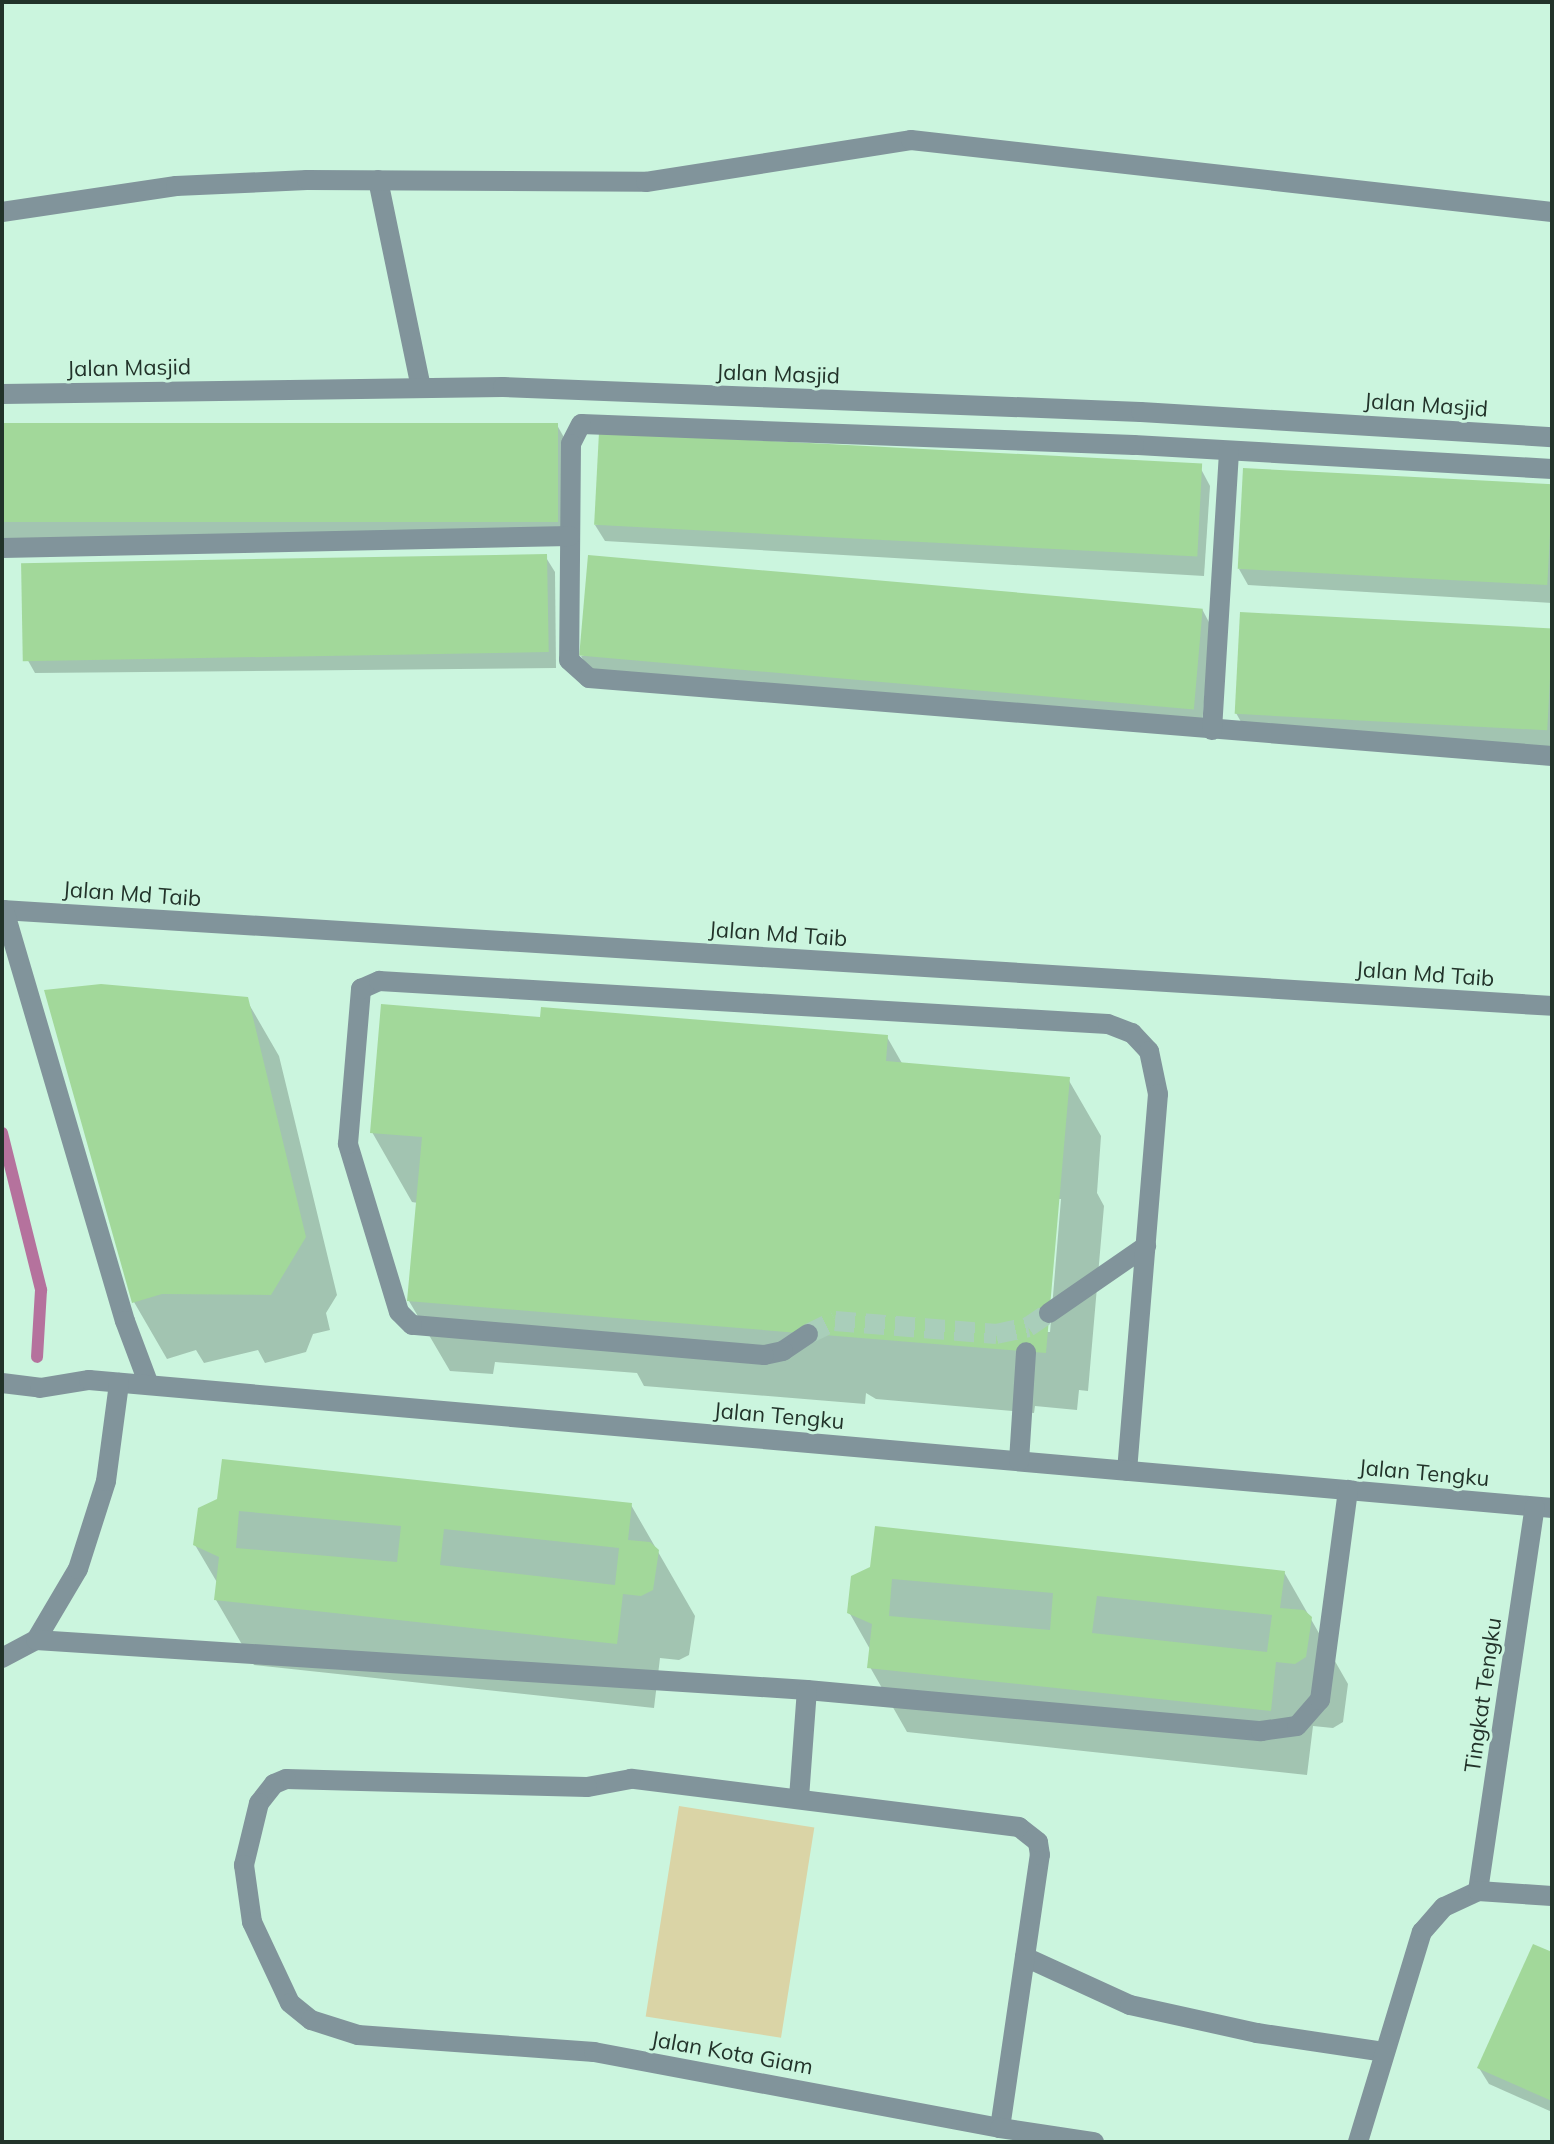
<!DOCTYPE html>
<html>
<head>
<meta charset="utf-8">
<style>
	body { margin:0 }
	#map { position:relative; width:1554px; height:2144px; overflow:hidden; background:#cbf5de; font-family:Mulish,sans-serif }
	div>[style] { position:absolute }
	.green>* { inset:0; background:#dad4a6; transform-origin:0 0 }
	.shadow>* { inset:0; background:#0003 }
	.stream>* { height:12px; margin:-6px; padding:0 6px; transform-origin:6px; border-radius:6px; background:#b5729d }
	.building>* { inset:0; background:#a2d89a; transform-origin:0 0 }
	.minor-tunnel>* { height:20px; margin-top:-10px; transform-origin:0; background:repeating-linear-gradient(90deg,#a9ceba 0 20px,transparent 0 30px) }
	.minor>* { height:20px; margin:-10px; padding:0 10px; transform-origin:10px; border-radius:10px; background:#81949b }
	span { translate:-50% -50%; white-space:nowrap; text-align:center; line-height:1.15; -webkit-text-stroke:6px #cbf5de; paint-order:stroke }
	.street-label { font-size:22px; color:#22332a }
	.frame { position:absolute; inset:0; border:4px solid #22332a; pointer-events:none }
</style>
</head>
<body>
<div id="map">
	<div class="green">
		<i style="left:679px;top:1806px;width:137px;height:213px;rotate:9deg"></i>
	</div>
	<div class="shadow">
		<i style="clip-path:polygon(557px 425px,566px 441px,567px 538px,2px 543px,2px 430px)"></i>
		<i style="clip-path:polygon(1201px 469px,1210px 486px,1204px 576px,605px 541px,595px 525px)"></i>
		<i style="clip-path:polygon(1552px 488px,1552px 603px,1248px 585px,1239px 569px)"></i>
		<i style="clip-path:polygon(545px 556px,555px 572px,556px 668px,35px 673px,26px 657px)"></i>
		<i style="clip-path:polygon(1202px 609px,1211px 626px,1202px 724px,590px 672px,581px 656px)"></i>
		<i style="clip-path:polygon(1552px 633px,1552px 748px,1245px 729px,1236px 713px)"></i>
		<i style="clip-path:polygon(246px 999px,279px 1056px,337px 1295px,326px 1313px,330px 1330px,313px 1334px,306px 1352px,265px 1363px,258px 1350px,204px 1363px,196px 1350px,167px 1359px,134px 1302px)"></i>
		<i style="clip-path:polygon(evenodd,542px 1019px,887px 1037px,903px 1065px,1068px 1079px,1101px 1136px,1097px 1193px,1104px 1206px,1088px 1391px,1079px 1390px,1077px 1410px,1035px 1406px,1034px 1413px,876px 1399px,866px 1393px,865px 1404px,644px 1386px,637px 1373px,495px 1362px,493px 1374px,450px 1371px,409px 1301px,418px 1203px,412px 1202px,372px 1132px,542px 1019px,1057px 1199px,1061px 1199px,1050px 1332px,1046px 1332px,1057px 1199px)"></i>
		<i style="clip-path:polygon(219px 1500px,631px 1505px,695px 1616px,689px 1655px,679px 1660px,660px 1658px,654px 1708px,254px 1665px,216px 1600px,218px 1584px,195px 1545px)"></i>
		<i style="clip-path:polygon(1284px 1572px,1348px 1684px,1343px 1722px,1333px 1728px,1313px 1726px,1307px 1775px,907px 1732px,870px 1667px,871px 1651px,849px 1612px,853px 1577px)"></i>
		<i style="clip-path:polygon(1552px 1954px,1552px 2112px,1489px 2084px,1479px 2068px)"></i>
	</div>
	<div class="stream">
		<i style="left:2px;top:1133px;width:162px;rotate:76deg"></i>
		<i style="left:41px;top:1290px;width:67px;rotate:93.4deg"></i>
	</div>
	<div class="building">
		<i style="left:558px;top:423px;width:99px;height:556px;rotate:90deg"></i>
		<i style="left:599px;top:432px;width:604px;height:93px;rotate:3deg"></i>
		<i style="left:1243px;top:468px;width:310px;height:101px;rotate:3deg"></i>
		<i style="left:547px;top:554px;width:98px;height:526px;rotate:89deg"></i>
		<i style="left:588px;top:555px;width:617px;height:101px;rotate:5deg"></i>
		<i style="left:1240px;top:612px;width:313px;height:102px;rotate:3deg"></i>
		<i style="clip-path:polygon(101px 984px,248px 997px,306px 1237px,271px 1295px,162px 1294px,132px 1303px,44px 990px)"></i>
		<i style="clip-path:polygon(381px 1004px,540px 1017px,541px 1007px,888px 1035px,886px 1061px,1070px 1077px,1046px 1353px,407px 1301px,422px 1137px,370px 1133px)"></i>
		<i style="clip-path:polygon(evenodd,222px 1459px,632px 1503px,628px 1540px,650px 1542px,659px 1550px,653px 1590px,641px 1596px,623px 1594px,617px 1644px,214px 1600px,219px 1557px,193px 1545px,198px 1508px,217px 1499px,222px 1459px,239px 1511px,401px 1526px,397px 1562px,236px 1548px,239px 1511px,222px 1459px,444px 1529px,619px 1548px,615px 1585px,440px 1565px,444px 1529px)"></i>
		<i style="clip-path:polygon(evenodd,875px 1526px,1285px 1571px,1280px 1608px,1304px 1610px,1312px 1617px,1306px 1657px,1295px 1664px,1276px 1662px,1271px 1711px,867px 1668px,872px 1624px,847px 1613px,851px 1576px,870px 1567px,875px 1526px,892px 1579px,1053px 1593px,1050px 1630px,889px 1616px,892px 1579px,875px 1526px,1097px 1596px,1272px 1615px,1267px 1652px,1092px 1633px,1097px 1596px)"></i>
		<i style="clip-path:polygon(1533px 1944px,1552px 1952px,1552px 2101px,1477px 2068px)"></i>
	</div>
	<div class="minor-tunnel">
		<i style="left:808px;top:1334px;width:30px;rotate:-26deg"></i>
		<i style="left:835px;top:1321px;width:162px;rotate:4.6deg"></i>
		<i style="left:996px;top:1334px;width:33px;rotate:-12deg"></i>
		<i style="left:1028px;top:1327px;width:25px;rotate:-34deg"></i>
	</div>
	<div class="minor">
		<i style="left:378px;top:180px;width:211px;rotate:78.3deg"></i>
		<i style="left:2px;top:212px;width:176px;rotate:-8.5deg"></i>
		<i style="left:176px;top:186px;width:131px;rotate:-2.6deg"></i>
		<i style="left:307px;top:180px;width:339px;rotate:0.3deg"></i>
		<i style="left:646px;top:182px;width:268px;rotate:-9deg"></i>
		<i style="left:911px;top:140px;width:645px;rotate:6.41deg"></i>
		<i style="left:2px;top:394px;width:501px;rotate:-0.8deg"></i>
		<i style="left:503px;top:387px;width:638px;rotate:2.24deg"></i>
		<i style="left:1141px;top:412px;width:412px;rotate:3.5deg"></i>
		<i style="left:1552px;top:469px;width:419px;rotate:-176.7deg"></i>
		<i style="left:1134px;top:445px;width:553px;rotate:-177.83deg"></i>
		<i style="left:581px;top:424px;width:22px;rotate:117deg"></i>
		<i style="left:571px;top:444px;width:216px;rotate:90.5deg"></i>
		<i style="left:569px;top:660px;width:27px;rotate:42deg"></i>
		<i style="left:589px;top:678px;width:966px;rotate:4.63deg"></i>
		<i style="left:2px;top:548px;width:568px;rotate:-1.21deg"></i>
		<i style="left:1212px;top:730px;width:279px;rotate:-86.5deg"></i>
		<i style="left:2px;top:910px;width:1553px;rotate:3.54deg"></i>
		<i style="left:4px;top:910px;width:428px;rotate:73.6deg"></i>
		<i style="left:125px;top:1321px;width:68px;rotate:69.4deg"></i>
		<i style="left:1049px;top:1313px;width:118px;rotate:-34.6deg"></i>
		<i style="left:808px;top:1334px;width:30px;rotate:146deg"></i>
		<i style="left:783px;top:1351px;width:19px;rotate:168deg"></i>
		<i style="left:764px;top:1355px;width:353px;rotate:-175.1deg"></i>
		<i style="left:412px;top:1325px;width:18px;rotate:-135deg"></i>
		<i style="left:399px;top:1312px;width:176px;rotate:-106.9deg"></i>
		<i style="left:348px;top:1144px;width:156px;rotate:-85.2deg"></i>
		<i style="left:361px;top:989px;width:20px;rotate:-24deg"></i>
		<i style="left:379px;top:981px;width:730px;rotate:3.38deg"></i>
		<i style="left:1108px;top:1024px;width:26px;rotate:21deg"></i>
		<i style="left:1132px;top:1033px;width:25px;rotate:47deg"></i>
		<i style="left:1149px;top:1051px;width:44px;rotate:78.2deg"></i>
		<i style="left:1158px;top:1094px;width:378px;rotate:94.7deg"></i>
		<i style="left:2px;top:1383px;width:38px;rotate:7deg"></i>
		<i style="left:40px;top:1388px;width:50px;rotate:-9.3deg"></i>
		<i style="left:89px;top:1380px;width:1469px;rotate:5deg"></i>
		<i style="left:1019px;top:1461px;width:109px;rotate:-86.3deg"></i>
		<i style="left:36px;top:1640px;width:82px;rotate:-59.4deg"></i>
		<i style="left:78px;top:1569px;width:92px;rotate:-72.3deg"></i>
		<i style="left:106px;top:1481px;width:99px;rotate:-82.4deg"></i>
		<i style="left:2px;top:1658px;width:38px;rotate:-28deg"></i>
		<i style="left:36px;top:1640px;width:773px;rotate:3.71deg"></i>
		<i style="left:807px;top:1690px;width:456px;rotate:5.2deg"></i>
		<i style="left:1261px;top:1731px;width:36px;rotate:-8deg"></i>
		<i style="left:1297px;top:1726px;width:35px;rotate:-49deg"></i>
		<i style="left:1320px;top:1700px;width:212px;rotate:-82.4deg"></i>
		<i style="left:799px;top:1798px;width:108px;rotate:-85.8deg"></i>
		<i style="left:1478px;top:1891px;width:388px;rotate:-81.6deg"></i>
		<i style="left:1025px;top:1957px;width:115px;rotate:24.6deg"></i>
		<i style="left:1130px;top:2005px;width:130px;rotate:12.4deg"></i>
		<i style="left:1257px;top:2033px;width:128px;rotate:8.5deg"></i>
		<i style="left:1000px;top:2128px;width:276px;rotate:-81.7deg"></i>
		<i style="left:1040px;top:1855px;width:13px;rotate:-99deg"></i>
		<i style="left:1038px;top:1842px;width:24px;rotate:-142deg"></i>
		<i style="left:1019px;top:1827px;width:391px;rotate:-172.9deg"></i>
		<i style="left:631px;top:1779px;width:45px;rotate:169.7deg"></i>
		<i style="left:587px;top:1787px;width:301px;rotate:-178.5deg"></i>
		<i style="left:286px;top:1779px;width:13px;rotate:157deg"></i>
		<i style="left:274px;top:1784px;width:24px;rotate:128deg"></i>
		<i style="left:259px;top:1803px;width:64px;rotate:103.6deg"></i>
		<i style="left:244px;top:1865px;width:58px;rotate:82deg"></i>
		<i style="left:252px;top:1922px;width:89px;rotate:64.9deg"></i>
		<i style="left:290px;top:2003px;width:27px;rotate:39deg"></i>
		<i style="left:311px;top:2020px;width:49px;rotate:17.7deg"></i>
		<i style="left:358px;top:2035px;width:237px;rotate:4.1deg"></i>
		<i style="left:594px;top:2052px;width:413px;rotate:10.6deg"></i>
		<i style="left:1000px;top:2128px;width:95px;rotate:8.5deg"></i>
		<i style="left:1358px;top:2142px;width:220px;rotate:-73.1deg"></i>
		<i style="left:1422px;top:1932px;width:33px;rotate:-49deg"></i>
		<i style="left:1444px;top:1907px;width:38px;rotate:-25deg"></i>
		<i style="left:1478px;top:1891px;width:74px;rotate:3.9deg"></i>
	</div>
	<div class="street-label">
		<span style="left:129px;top:368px;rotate:-1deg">Jalan Masjid</span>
		<span style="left:778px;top:374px;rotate:2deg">Jalan Masjid</span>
		<span style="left:1426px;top:405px;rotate:4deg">Jalan Masjid</span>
		<span style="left:132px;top:894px;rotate:4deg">Jalan Md Taib</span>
		<span style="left:778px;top:934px;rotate:4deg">Jalan Md Taib</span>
		<span style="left:1425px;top:974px;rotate:4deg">Jalan Md Taib</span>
		<span style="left:779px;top:1416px;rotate:5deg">Jalan Tengku</span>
		<span style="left:1424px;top:1473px;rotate:5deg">Jalan Tengku</span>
		<span style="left:1483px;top:1695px;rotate:-82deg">Tingkat Tengku</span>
		<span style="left:732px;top:2053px;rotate:10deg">Jalan Kota Giam</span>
	</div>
	<div class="frame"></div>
</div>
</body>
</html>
